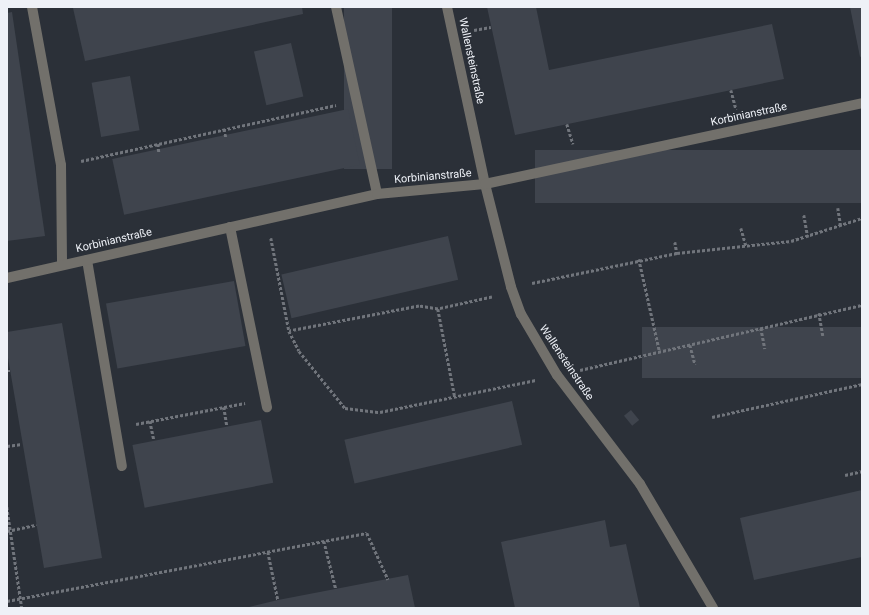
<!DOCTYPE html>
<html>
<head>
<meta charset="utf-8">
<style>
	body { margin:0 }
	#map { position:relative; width:869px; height:615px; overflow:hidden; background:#2b3038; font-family:Roboto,sans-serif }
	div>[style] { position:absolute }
	.building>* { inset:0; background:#3f444d; transform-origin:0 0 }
	.path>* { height:2.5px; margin-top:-1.25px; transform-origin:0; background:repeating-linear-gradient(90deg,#71757c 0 3px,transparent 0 5px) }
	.service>* { height:10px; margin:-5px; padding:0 5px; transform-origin:5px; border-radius:5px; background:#72706b }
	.minor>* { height:10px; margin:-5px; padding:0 5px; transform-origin:5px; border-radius:5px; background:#72706b }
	span { translate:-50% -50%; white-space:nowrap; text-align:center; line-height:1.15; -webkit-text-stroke:3px #2b3038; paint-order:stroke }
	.street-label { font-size:11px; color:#eef1f7 }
	.frame { position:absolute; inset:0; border:8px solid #eef1f7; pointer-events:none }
</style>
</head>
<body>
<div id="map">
	<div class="building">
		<i style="clip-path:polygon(77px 7px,302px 7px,303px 14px,85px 61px,73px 8px)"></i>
		<i style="left:344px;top:7px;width:48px;height:162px"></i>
		<i style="clip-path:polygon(487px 7px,536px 7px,549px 70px,772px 24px,784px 79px,515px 135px)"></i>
		<i style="clip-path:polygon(850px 7px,862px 7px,862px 56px,860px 57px)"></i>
		<i style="clip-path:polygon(12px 12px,45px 236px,7px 241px,7px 13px)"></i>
		<i style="left:291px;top:43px;width:55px;height:38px;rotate:77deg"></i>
		<i style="left:130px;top:76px;width:55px;height:39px;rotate:80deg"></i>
		<i style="left:348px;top:109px;width:57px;height:241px;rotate:78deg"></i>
		<i style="left:862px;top:150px;width:53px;height:327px;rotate:90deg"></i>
		<i style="left:448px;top:236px;width:45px;height:171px;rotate:77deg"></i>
		<i style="left:234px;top:281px;width:66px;height:130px;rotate:80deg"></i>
		<i style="clip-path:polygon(62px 323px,102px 558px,44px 568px,7px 352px,7px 332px)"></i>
		<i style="left:862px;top:327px;width:51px;height:220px;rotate:90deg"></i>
		<i style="left:512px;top:401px;width:45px;height:172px;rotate:77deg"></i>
		<i style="left:631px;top:410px;width:13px;height:9px;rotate:51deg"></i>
		<i style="left:261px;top:420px;width:64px;height:131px;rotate:79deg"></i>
		<i style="clip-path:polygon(862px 490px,862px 557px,754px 580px,740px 518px)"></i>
		<i style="clip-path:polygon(605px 520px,610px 547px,626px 544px,640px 608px,515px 608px,501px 542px)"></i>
		<i style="clip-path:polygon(408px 575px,415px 608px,245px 608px,278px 600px)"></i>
	</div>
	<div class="path">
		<i style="left:474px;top:30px;width:17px;rotate:-10deg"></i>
		<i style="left:731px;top:90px;width:20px;rotate:75deg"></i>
		<i style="left:567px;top:124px;width:21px;rotate:73deg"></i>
		<i style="left:224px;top:129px;width:8px;rotate:76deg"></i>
		<i style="left:158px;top:144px;width:8px;rotate:83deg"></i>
		<i style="left:81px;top:161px;width:261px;rotate:-12.4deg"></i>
		<i style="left:838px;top:208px;width:18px;rotate:81deg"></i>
		<i style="left:804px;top:215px;width:22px;rotate:80deg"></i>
		<i style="left:741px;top:228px;width:19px;rotate:74deg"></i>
		<i style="left:271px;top:238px;width:95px;rotate:79deg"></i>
		<i style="left:675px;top:242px;width:11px;rotate:80deg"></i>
		<i style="left:639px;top:259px;width:96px;rotate:77.4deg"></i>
		<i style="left:532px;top:283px;width:148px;rotate:-11.7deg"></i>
		<i style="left:677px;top:253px;width:115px;rotate:-6deg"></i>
		<i style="left:791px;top:241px;width:75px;rotate:-17.9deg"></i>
		<i style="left:492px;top:297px;width:55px;rotate:167.5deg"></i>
		<i style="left:438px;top:309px;width:19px;rotate:-171deg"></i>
		<i style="left:419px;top:306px;width:132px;rotate:169.1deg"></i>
		<i style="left:289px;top:331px;width:22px;rotate:63deg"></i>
		<i style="left:299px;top:351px;width:73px;rotate:51.1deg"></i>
		<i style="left:345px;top:408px;width:35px;rotate:7deg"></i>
		<i style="left:380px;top:412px;width:159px;rotate:-11.6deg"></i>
		<i style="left:438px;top:309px;width:90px;rotate:79.1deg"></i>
		<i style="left:819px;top:313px;width:23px;rotate:80deg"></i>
		<i style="left:761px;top:328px;width:21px;rotate:79deg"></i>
		<i style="left:690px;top:345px;width:20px;rotate:75deg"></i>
		<i style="left:580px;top:370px;width:289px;rotate:-13deg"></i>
		<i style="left:7px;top:371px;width:3px"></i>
		<i style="left:224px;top:407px;width:19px;rotate:81deg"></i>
		<i style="left:712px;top:417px;width:154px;rotate:-12.4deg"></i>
		<i style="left:150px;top:421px;width:19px;rotate:78deg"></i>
		<i style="left:136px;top:424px;width:111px;rotate:-10.9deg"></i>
		<i style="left:7px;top:446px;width:15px;rotate:-8deg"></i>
		<i style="left:845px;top:475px;width:17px;rotate:-13deg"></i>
		<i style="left:7px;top:507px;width:102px;rotate:81.6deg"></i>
		<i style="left:7px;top:531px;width:30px;rotate:-12deg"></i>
		<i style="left:324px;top:541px;width:49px;rotate:76deg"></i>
		<i style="left:268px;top:552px;width:49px;rotate:78.2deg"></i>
		<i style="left:7px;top:601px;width:366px;rotate:-10.7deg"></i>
		<i style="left:367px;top:533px;width:51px;rotate:65.5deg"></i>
	</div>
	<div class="service">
		<i style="left:32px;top:7px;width:161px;rotate:79.6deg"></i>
		<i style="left:61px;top:165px;width:100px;rotate:89.4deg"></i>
		<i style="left:336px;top:7px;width:191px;rotate:77.6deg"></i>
		<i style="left:230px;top:227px;width:184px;rotate:78.4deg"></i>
		<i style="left:87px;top:260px;width:209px;rotate:80.4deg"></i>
	</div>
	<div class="minor">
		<i style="left:447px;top:7px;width:181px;rotate:77.9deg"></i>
		<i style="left:485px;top:184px;width:106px;rotate:75.8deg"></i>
		<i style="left:511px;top:287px;width:29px;rotate:70deg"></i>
		<i style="left:521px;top:314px;width:71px;rotate:59.5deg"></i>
		<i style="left:557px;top:375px;width:137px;rotate:52.7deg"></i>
		<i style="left:640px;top:484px;width:144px;rotate:59.5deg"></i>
		<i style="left:7px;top:278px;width:379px;rotate:-12.8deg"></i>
		<i style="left:377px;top:194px;width:108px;rotate:-5.3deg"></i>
		<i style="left:485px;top:184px;width:386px;rotate:-12.1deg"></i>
	</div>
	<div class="street-label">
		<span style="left:471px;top:61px;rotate:78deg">Wallensteinstraße</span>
		<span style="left:749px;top:115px;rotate:-12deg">Korbinianstraße</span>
		<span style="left:433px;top:177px;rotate:-5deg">Korbinianstraße</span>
		<span style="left:114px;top:241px;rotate:-13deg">Korbinianstraße</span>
		<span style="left:566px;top:363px;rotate:56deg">Wallensteinstraße</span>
	</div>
	<div class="frame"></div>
</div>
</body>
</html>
